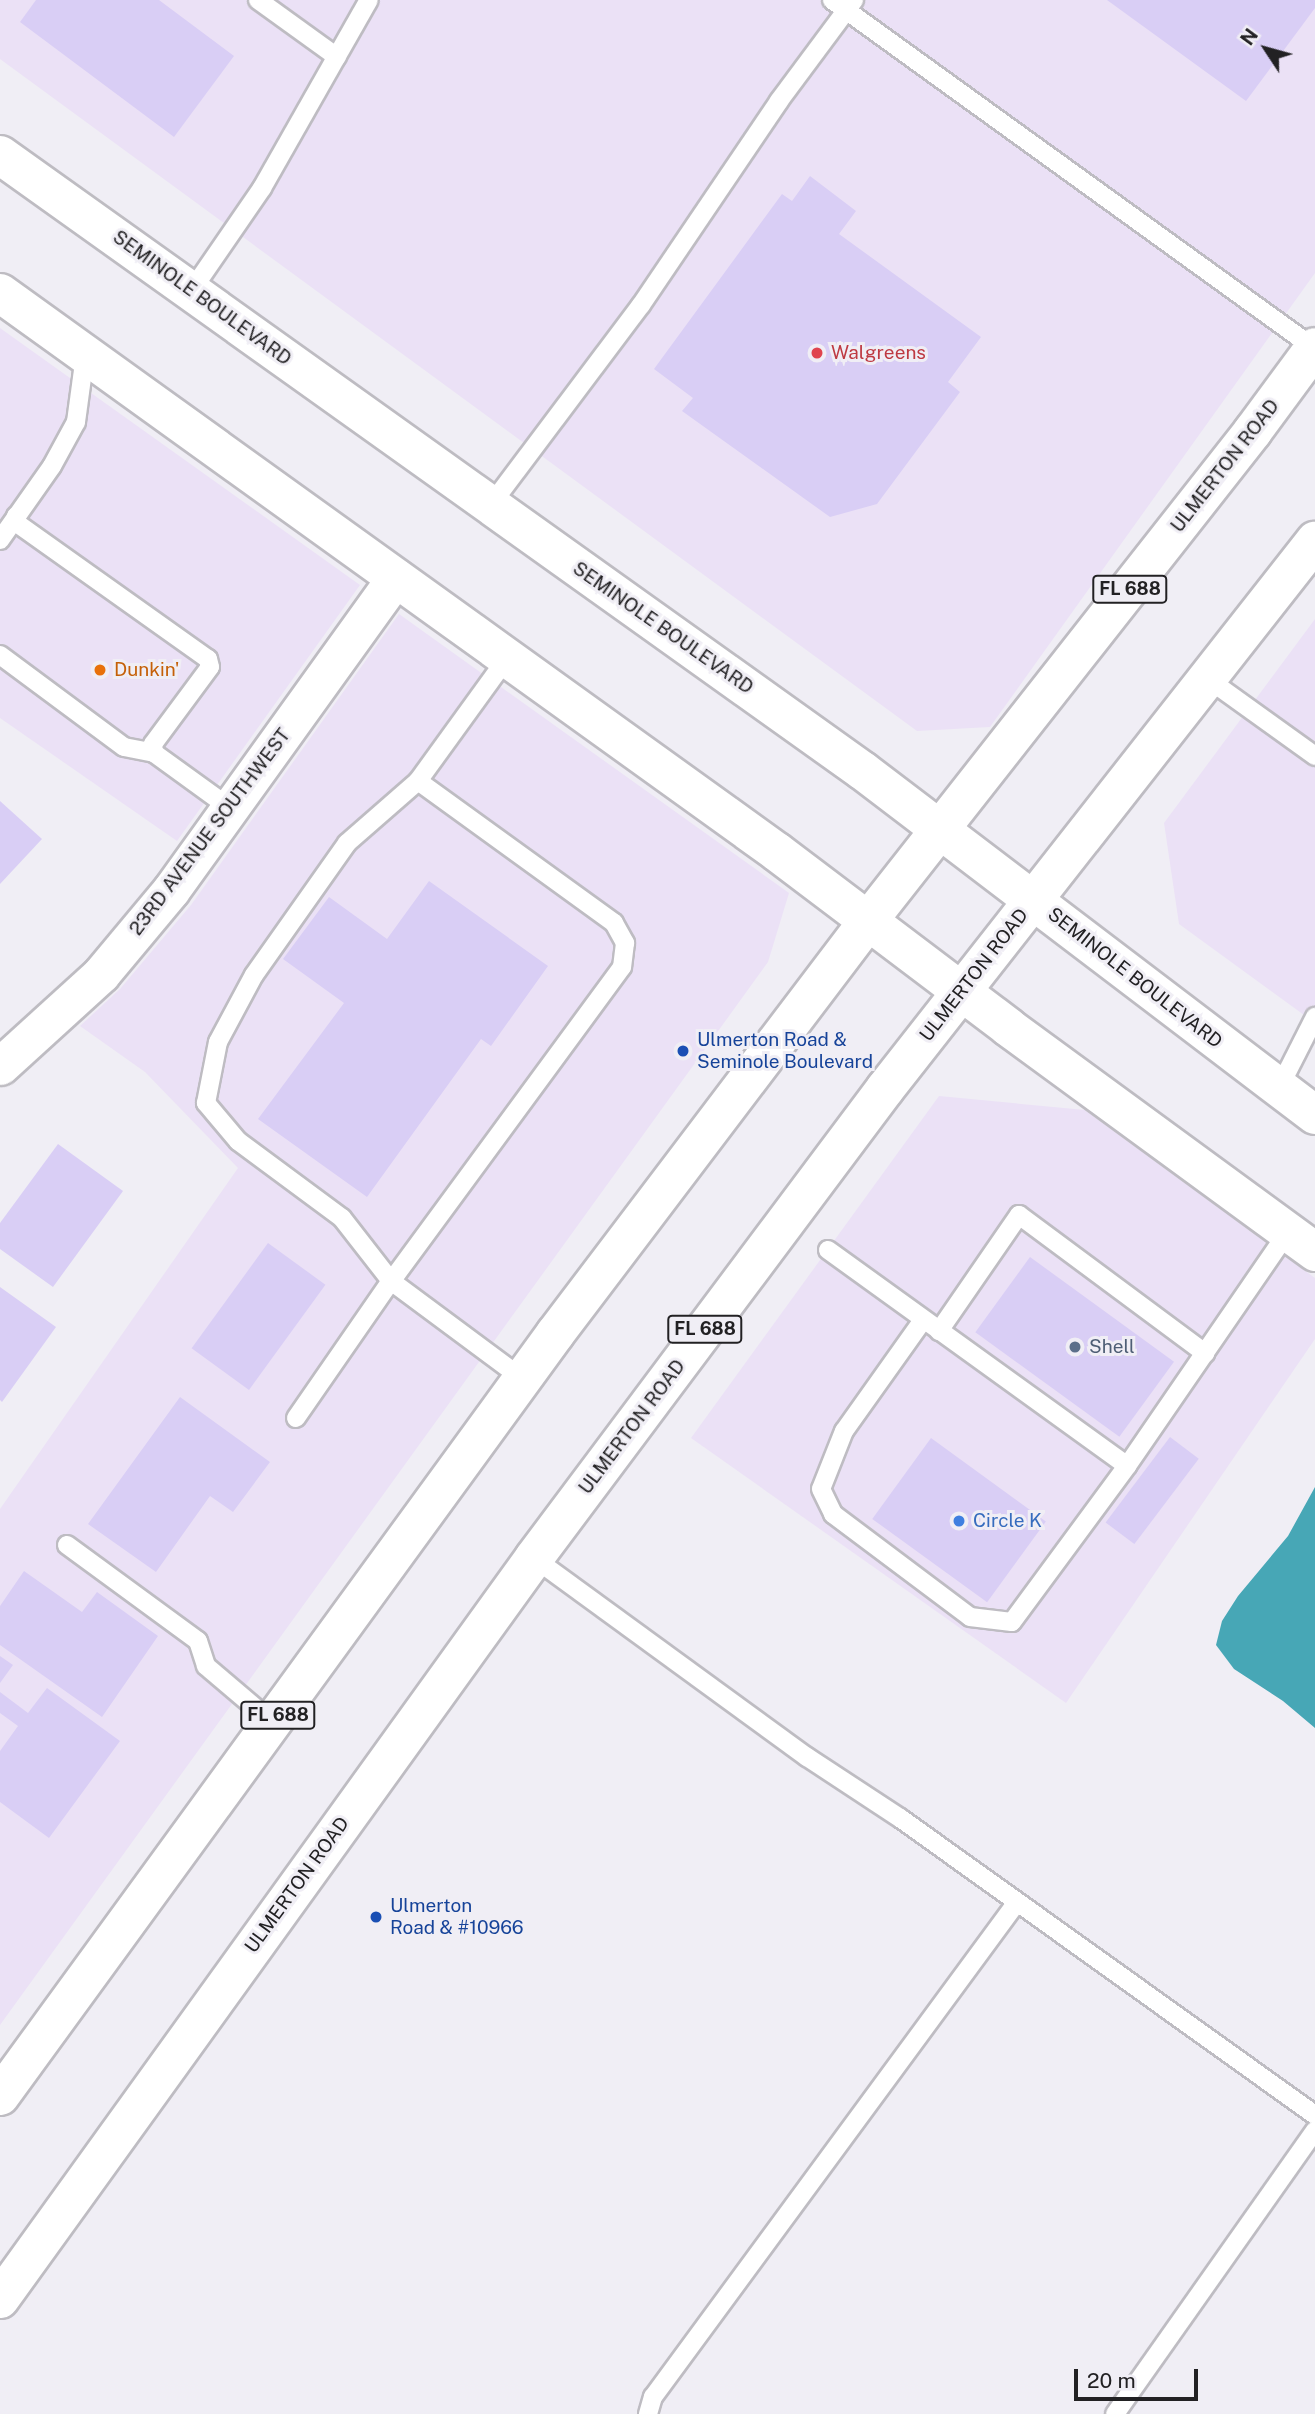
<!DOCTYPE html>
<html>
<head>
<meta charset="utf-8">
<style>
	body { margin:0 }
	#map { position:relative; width:1315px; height:2414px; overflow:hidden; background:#f0eef5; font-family:"Public Sans",sans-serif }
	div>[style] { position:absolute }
	.commercial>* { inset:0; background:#ebe1f6 }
	.water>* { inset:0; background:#47a7b6 }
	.building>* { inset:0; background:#d9cef5; transform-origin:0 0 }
	.roads { filter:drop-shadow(2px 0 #bebcc2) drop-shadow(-2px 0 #bebcc2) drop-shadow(0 2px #bebcc2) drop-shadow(0 -2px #bebcc2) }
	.lane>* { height:18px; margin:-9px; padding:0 9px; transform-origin:9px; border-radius:9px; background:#fff }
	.street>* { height:37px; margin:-18.5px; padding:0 18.5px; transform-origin:18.5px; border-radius:18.5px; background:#fff }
	.primary>* { height:38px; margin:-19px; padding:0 19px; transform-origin:19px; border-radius:19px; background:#fff }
	.dots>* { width:19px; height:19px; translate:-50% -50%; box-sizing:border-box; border:4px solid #f0eef5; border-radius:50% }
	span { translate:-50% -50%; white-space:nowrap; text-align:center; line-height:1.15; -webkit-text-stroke:6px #f0eef5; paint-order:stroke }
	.shield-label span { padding:2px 5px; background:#f0eef5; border:2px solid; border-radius:5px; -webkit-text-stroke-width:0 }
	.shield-label { font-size:18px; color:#222123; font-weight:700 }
	.street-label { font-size:19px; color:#222123 }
	.health-label { font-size:19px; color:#be3a42 }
	.left { translate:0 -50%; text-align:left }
	.food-label { font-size:19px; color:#c56008 }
	.transit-label { font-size:19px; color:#164399 }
	.service-label { font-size:19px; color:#4e5e75 }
	.shop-label { font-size:19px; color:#366cbe }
	.north { position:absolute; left:1231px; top:14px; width:70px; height:70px; -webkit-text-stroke:5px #f0eef5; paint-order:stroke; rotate:306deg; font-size:19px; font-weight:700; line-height:28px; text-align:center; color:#222123 }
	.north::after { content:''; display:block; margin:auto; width:24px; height:32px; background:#222123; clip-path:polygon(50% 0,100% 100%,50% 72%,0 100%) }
	.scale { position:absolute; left:1074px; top:2369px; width:124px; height:32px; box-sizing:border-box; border:4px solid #222123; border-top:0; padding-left:9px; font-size:21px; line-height:24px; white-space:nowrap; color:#222123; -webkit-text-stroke:5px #f0eef5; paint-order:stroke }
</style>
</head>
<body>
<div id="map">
	<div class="commercial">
		<i style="clip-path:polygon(0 0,1315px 0,1315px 273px,990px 727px,917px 731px,0 59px)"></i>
		<i style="clip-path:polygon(0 328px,360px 585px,177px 841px,0 718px)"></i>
		<i style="clip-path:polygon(399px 614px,789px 893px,768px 962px,0 2025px,0 1509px,238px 1168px,145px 1072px,80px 1026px,120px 989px,191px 905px)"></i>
		<i style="clip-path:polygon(1315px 619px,1315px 1023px,1179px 924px,1164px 823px)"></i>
		<i style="clip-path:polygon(939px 1096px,1085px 1110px,1315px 1278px,1315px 1339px,1066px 1703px,691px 1438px)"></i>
	</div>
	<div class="water">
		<i style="clip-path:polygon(1315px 1487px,1315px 1728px,1283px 1701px,1234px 1669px,1216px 1645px,1222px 1621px,1238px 1596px,1288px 1536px)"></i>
	</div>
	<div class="building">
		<i style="clip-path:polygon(36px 0,159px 0,234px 56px,174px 137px,20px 22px)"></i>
		<i style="clip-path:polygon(1107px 0,1315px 0,1315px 8px,1246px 101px)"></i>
		<i style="clip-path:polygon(810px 176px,856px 211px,839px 234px,981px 337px,948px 382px,960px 392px,877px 504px,830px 517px,682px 411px,693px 398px,654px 369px,782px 194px,792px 201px)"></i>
		<i style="clip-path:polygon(0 801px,42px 839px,0 884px)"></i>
		<i style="clip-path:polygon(429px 881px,548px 966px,491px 1046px,481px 1039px,367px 1197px,258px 1119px,344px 1003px,283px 959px,329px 897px,387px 939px)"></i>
		<i style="clip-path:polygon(58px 1144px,123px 1191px,53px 1287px,0 1249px,0 1223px)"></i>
		<i style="left:268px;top:1243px;width:71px;height:130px;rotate:36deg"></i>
		<i style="left:1030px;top:1257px;width:178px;height:93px;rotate:36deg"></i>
		<i style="clip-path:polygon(0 1287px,56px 1327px,2px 1402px,0 1400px)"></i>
		<i style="clip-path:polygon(180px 1397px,270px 1462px,233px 1512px,210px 1496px,156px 1572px,88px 1524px)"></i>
		<i style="left:1170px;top:1437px;width:36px;height:107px;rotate:37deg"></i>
		<i style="left:931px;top:1438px;width:142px;height:100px;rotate:36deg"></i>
		<i style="clip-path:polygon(24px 1571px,82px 1612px,97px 1592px,158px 1636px,102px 1717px,0 1645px,0 1606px)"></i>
		<i style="clip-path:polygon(0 1656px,13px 1665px,0 1683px)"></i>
		<i style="clip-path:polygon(47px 1688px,120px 1741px,49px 1838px,0 1802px,0 1751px,18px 1726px,0 1713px,0 1692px,28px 1713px)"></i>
	</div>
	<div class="roads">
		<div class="lane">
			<i style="left:258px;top:0;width:97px;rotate:35.8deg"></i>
			<i style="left:832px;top:0;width:594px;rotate:35.83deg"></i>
			<i style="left:192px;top:290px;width:124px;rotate:-55.5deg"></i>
			<i style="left:262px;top:188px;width:216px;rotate:-60.4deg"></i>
			<i style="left:490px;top:506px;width:251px;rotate:-53.1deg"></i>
			<i style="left:641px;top:305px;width:246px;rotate:-55.9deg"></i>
			<i style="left:779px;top:101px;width:126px;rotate:-53.4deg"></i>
			<i style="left:16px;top:516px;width:8px;rotate:76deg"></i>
			<i style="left:18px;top:524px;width:233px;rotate:35.4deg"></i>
			<i style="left:208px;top:659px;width:8px;rotate:76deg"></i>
			<i style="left:210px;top:667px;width:96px;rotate:126.5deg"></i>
			<i style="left:153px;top:744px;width:9px;rotate:84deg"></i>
			<i style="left:154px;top:753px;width:94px;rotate:35.9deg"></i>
			<i style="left:0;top:540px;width:90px;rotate:-54.9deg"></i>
			<i style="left:52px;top:466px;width:50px;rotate:-61.4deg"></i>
			<i style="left:76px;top:422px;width:68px;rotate:-82.3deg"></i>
			<i style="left:0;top:655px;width:154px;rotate:36.6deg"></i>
			<i style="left:124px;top:747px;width:31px;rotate:11deg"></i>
			<i style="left:507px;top:658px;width:152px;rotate:125.9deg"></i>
			<i style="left:418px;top:781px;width:242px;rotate:35.9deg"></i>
			<i style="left:614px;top:923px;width:23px;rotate:61deg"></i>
			<i style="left:625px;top:943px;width:24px;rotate:97deg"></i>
			<i style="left:622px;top:967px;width:390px;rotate:126.3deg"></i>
			<i style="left:391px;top:1281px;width:164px;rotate:36.6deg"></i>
			<i style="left:1208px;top:679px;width:132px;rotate:35.7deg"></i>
			<i style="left:1279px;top:1088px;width:80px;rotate:-63.1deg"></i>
			<i style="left:828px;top:1250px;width:369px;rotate:35.8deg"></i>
			<i style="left:1127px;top:1466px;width:284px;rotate:-55.5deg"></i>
			<i style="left:923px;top:1320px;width:136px;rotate:125.4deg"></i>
			<i style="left:844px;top:1431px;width:62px;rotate:111.6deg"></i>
			<i style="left:821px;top:1489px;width:28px;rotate:64deg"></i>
			<i style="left:833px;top:1514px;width:171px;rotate:36.9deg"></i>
			<i style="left:970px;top:1617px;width:42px;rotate:6.8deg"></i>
			<i style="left:1012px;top:1622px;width:194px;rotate:-53.6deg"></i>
			<i style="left:939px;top:1331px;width:141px;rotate:-55.4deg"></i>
			<i style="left:1019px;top:1215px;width:232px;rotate:36.6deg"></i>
			<i style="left:296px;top:1418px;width:167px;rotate:-55.3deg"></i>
			<i style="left:391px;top:1281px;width:80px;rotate:-127.9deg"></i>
			<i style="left:342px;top:1218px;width:129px;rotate:-143.5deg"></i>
			<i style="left:238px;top:1141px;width:50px;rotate:-130.1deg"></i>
			<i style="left:206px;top:1103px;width:62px;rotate:-78.9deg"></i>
			<i style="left:218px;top:1042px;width:76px;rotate:-61.8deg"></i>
			<i style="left:254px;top:975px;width:161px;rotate:-54.8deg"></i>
			<i style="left:347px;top:843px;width:94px;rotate:-41.1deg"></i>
			<i style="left:67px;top:1545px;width:162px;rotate:36.2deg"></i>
			<i style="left:198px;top:1641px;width:26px;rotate:72deg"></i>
			<i style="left:206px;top:1666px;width:87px;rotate:40.3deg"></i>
			<i style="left:534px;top:1558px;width:338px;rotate:36.1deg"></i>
			<i style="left:807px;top:1757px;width:111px;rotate:33.3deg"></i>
			<i style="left:900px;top:1818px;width:510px;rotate:35.59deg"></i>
			<i style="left:648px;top:2414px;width:18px;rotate:-74deg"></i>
			<i style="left:653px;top:2397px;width:614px;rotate:-53.67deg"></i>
			<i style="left:1115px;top:2414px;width:347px;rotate:-54.8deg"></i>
		</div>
		<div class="street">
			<i style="left:0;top:1066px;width:137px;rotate:-42.3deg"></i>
			<i style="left:101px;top:974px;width:109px;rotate:-50.2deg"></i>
			<i style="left:171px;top:890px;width:385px;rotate:-54.3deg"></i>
		</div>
		<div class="primary">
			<i style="left:0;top:155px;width:1060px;rotate:35.52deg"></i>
			<i style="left:863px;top:771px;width:568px;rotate:37.27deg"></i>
			<i style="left:0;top:293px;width:957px;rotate:35.73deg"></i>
			<i style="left:777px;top:852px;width:290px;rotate:37.1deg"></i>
			<i style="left:1008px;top:1027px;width:381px;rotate:36.2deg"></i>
			<i style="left:0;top:2096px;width:943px;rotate:-53.93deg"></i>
			<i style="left:555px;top:1334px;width:518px;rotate:-52.84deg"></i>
			<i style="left:868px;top:921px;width:623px;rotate:-51.84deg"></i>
			<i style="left:1253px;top:431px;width:104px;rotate:-53.6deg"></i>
			<i style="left:0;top:2299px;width:913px;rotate:-54.22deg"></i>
			<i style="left:534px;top:1558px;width:586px;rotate:-53.19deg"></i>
			<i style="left:885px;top:1089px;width:697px;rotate:-51.88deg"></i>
		</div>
	</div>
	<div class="dots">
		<i style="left:817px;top:353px;background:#e0444e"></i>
		<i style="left:100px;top:670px;background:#e8710a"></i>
		<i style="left:683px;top:1051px;background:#1a4fb4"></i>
		<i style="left:1075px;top:1347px;background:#5c6f8a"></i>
		<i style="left:959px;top:1521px;background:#3f7fe0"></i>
		<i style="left:376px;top:1917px;background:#1a4fb4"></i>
	</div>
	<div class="shield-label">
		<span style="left:1130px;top:589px">FL 688</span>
		<span style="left:705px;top:1329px">FL 688</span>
		<span style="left:278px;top:1715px">FL 688</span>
	</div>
	<div class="street-label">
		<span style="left:202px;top:298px;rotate:36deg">SEMINOLE BOULEVARD</span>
		<span style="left:1225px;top:466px;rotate:-52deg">ULMERTON ROAD</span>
		<span style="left:663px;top:628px;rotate:35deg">SEMINOLE BOULEVARD</span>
		<span style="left:210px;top:832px;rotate:-53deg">23RD AVENUE SOUTHWEST</span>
		<span style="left:974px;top:975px;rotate:-52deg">ULMERTON ROAD</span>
		<span style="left:1135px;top:978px;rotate:38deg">SEMINOLE BOULEVARD</span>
		<span style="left:632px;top:1427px;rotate:-53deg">ULMERTON ROAD</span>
		<span style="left:297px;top:1885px;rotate:-54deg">ULMERTON ROAD</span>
	</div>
	<div class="health-label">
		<span class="left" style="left:831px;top:353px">Walgreens</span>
	</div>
	<div class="food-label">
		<span class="left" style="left:114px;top:670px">Dunkin'</span>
	</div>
	<div class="transit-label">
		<span class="left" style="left:697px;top:1051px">Ulmerton Road &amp;<br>Seminole Boulevard</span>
		<span class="left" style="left:390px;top:1917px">Ulmerton<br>Road &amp; #10966</span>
	</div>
	<div class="service-label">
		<span class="left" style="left:1089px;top:1347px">Shell</span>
	</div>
	<div class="shop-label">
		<span class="left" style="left:973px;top:1521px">Circle K</span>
	</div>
	<div class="north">N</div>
	<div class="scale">20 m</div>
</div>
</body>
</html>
